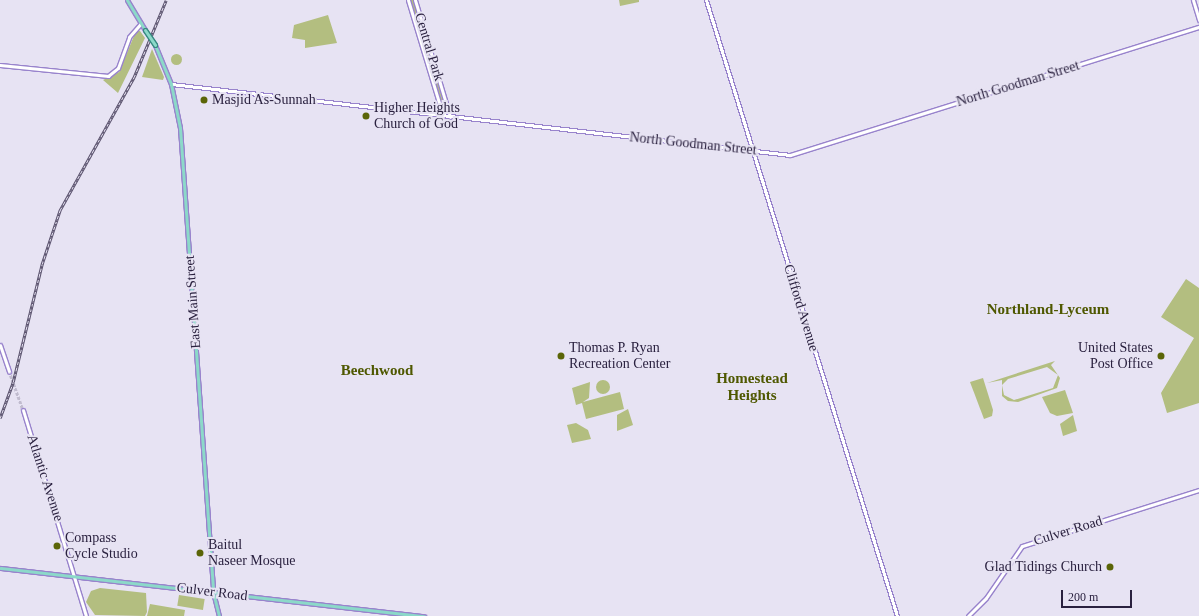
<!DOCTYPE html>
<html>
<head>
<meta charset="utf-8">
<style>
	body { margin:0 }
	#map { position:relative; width:1199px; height:616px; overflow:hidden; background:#e7e3f3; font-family:"Times New Roman",serif }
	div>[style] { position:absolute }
	.green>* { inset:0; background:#b3be80; transform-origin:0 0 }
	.round { border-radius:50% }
	.secondary-tunnel>* { height:3px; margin-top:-1.5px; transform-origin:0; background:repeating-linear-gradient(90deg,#c1bccf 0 3px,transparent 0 4.5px) }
	.roads { filter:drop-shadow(1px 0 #9883cc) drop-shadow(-1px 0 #9883cc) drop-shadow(0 1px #9883cc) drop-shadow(0 -1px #9883cc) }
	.secondary>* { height:3px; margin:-1.5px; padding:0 1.5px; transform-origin:1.5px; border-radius:1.5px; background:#fff }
	.primary>* { height:3px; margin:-1.5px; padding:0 1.5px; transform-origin:1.5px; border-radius:1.5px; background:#8cd9c9 }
	.rail>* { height:2.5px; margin-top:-1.25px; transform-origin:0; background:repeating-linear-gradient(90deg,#e7e3f3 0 3px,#58506b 0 6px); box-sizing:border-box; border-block:1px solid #58506b }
	.bridges { filter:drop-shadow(1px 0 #388881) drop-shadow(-1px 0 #388881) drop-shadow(0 1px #388881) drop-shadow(0 -1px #388881) }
	.primary-bridge>* { height:3px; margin:-1.5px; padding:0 1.5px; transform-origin:1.5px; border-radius:1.5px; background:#8cd9c9 }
	.dots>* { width:11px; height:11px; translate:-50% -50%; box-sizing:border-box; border:2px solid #e7e3f3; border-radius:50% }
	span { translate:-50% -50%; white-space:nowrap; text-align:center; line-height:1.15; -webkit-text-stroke:4px #e7e3f3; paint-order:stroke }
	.street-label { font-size:14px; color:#2a213f }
	.poi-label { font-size:14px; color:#2a213f }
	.left { translate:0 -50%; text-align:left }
	.right { translate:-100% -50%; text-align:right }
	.neighbourhood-label { font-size:15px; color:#4f5800; font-weight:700 }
	.scale { position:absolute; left:1061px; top:590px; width:71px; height:18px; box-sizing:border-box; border:2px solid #2a213f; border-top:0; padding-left:5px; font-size:12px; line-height:14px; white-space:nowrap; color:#2a213f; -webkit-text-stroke:3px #e7e3f3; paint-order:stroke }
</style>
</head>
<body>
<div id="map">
	<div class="green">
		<i style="clip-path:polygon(409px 0,414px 0,446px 112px,443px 112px)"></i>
		<i style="clip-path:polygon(619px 0,639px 0,639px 2px,620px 6px)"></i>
		<i style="clip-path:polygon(328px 15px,337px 43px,305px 48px,305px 40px,292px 38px,294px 25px)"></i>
		<i style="clip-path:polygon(136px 31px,140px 31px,145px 38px,118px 93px,103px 80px,119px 72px)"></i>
		<i style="clip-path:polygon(152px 49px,164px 77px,163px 80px,142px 77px)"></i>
		<i class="round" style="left:170.5px;top:53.5px;width:11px;height:11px"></i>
		<i style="clip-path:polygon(1186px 279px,1199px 288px,1199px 403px,1167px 413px,1161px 393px,1194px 338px,1161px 317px)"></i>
		<i style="clip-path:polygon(evenodd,1055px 361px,1051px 365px,1060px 378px,1057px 388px,1018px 402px,1008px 401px,1002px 396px,1002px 380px,987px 383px,1055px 361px,1047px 367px,1058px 375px,1053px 388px,1014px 400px,1004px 395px,1002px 385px,1008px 379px,1047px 367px)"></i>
		<i style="clip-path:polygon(983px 378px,993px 410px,992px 416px,984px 419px,970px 382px)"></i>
		<i class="round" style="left:596px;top:380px;width:14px;height:14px"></i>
		<i style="clip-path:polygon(590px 382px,589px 398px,583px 402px,620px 392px,624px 409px,586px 419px,582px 403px,576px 405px,572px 388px)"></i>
		<i style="clip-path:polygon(1065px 390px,1073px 413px,1057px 416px,1050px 413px,1042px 397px)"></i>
		<i style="clip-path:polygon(628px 409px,633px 425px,617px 431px,617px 415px)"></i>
		<i style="clip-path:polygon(1073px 415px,1077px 431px,1063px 436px,1060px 424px)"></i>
		<i style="clip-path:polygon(576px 423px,588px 430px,591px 439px,572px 443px,567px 425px)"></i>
		<i style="clip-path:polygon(100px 588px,146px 593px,147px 612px,145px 616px,95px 615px,86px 602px,91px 591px)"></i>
		<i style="left:179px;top:595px;width:26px;height:11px;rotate:9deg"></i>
		<i style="clip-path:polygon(150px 604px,185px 610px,184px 616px,147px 616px)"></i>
	</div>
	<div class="secondary-tunnel">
		<i style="left:9px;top:371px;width:41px;rotate:70.3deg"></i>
	</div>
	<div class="roads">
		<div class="secondary">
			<i style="left:408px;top:0;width:121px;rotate:73.2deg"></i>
			<i style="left:415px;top:0;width:122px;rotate:73.3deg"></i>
			<i style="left:706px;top:0;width:645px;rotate:72.77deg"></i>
			<i style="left:1193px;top:0;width:21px;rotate:73deg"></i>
			<i style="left:0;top:65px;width:109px;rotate:5.8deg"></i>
			<i style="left:108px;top:76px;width:13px;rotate:-39deg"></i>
			<i style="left:118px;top:68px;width:33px;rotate:-70deg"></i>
			<i style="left:129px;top:37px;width:18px;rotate:-49deg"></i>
			<i style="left:171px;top:84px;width:623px;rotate:6.54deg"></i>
			<i style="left:790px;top:155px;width:429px;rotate:-17.4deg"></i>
			<i style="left:0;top:345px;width:28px;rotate:71deg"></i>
			<i style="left:23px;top:410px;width:215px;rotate:73deg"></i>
			<i style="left:968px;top:616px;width:25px;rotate:-45deg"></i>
			<i style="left:986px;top:598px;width:63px;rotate:-55.3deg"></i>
			<i style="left:1022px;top:546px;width:186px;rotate:-17.6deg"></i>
		</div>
		<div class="primary">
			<i style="left:127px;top:0;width:35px;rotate:59deg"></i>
			<i style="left:155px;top:45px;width:42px;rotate:67.7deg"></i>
			<i style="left:171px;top:84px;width:45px;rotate:78.4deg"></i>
			<i style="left:180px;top:128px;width:465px;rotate:85.9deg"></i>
			<i style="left:213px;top:592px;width:25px;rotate:76deg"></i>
			<i style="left:0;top:568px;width:427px;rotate:6.5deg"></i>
		</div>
	</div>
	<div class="rail">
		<i style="left:0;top:418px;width:38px;rotate:-70deg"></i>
		<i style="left:13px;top:382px;width:122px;rotate:-76.2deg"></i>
		<i style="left:42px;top:264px;width:57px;rotate:-71.6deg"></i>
		<i style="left:60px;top:210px;width:152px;rotate:-60.9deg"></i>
		<i style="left:134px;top:77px;width:83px;rotate:-67.4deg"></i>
	</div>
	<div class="bridges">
		<div class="primary-bridge">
			<i style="left:145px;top:30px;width:18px;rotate:56deg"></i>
		</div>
	</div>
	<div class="dots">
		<i style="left:204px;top:100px;background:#5b6507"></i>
		<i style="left:366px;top:116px;background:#5b6507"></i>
		<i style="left:561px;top:356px;background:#5b6507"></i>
		<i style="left:1161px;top:356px;background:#5b6507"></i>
		<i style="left:57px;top:546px;background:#5b6507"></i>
		<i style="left:200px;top:553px;background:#5b6507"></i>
		<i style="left:1110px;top:567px;background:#5b6507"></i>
	</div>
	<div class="street-label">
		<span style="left:429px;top:47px;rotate:73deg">Central Park</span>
		<span style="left:1018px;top:84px;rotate:-17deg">North Goodman Street</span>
		<span style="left:693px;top:144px;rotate:6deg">North Goodman Street</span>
		<span style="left:193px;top:302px;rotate:-94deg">East Main Street</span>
		<span style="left:801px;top:308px;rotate:73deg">Clifford Avenue</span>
		<span style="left:45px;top:478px;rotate:72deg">Atlantic Avenue</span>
		<span style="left:1068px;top:531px;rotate:-17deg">Culver Road</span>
		<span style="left:212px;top:592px;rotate:7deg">Culver Road</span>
	</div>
	<div class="poi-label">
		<span class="left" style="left:212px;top:100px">Masjid As-Sunnah</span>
		<span class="left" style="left:374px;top:116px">Higher Heights<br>Church of God</span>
		<span class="left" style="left:569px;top:356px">Thomas P. Ryan<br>Recreation Center</span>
		<span class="right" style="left:1153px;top:356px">United States<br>Post Office</span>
		<span class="left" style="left:65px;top:546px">Compass<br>Cycle Studio</span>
		<span class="left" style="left:208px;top:553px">Baitul<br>Naseer Mosque</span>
		<span class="right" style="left:1102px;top:567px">Glad Tidings Church</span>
	</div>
	<div class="neighbourhood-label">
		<span style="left:1048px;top:310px">Northland-Lyceum</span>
		<span style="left:377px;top:371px">Beechwood</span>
		<span style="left:752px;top:387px">Homestead<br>Heights</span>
	</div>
	<div class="scale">200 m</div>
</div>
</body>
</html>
